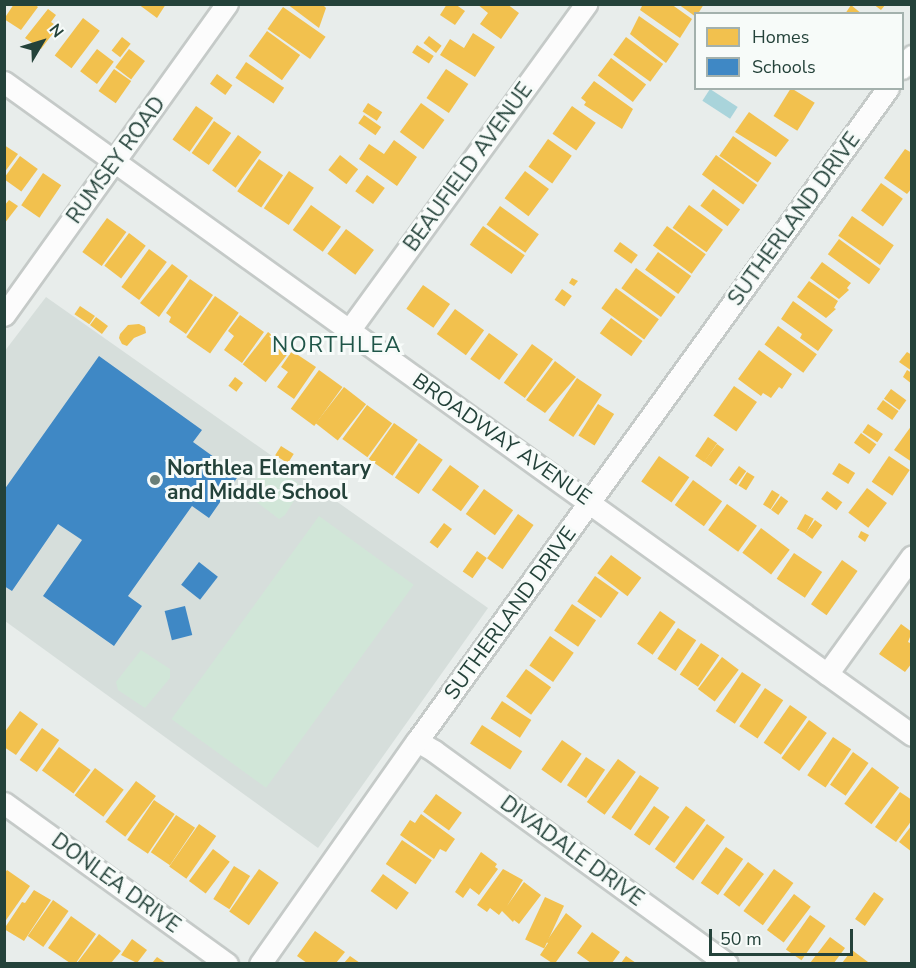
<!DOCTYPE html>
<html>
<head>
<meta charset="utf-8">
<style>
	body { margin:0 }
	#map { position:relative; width:916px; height:968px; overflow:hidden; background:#e8edeb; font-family:"Nunito Sans",sans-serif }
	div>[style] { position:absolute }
	.built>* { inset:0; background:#d6dedb }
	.green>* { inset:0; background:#d1e6d8; transform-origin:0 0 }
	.water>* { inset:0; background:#a9d4db; transform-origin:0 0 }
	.homes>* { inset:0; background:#f2c14e; transform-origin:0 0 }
	.schools>* { inset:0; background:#3f88c5; transform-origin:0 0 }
	.roads { filter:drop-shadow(2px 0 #c5cac8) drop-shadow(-2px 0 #c5cac8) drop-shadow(0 2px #c5cac8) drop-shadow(0 -2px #c5cac8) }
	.minor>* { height:21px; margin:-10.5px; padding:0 10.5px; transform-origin:10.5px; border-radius:10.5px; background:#fcfcfc }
	.dots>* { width:16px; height:16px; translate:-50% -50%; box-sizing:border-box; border:3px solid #f7fbf9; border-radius:50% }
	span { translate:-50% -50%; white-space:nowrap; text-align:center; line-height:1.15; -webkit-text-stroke:6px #f7fbf9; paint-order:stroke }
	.street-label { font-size:21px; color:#24423a }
	.poi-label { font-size:21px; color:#24423a; font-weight:700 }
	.left { translate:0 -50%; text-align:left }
	.neighbourhood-label { font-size:22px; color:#1f5548; letter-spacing:1.5px }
	.frame { position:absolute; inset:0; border:6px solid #24423a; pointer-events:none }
	.legend { position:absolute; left:694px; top:12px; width:210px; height:78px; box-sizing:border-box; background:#f7fbf9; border:2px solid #a3b1ad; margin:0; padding:8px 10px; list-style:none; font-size:18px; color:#24423a }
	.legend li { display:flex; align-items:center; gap:12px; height:30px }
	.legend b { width:30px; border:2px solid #a3b1ad }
	.north { position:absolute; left:12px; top:12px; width:60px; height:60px; -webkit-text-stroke:4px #f7fbf9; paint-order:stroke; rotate:52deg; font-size:16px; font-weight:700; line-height:24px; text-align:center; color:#24423a }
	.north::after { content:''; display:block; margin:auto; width:21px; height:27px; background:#24423a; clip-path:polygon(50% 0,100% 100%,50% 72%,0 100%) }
	.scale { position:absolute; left:709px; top:929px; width:144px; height:27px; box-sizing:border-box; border:3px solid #24423a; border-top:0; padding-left:8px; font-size:18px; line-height:21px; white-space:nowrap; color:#24423a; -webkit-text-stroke:4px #f7fbf9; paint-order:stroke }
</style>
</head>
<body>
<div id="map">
	<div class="built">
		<i style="clip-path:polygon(46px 297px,488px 608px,318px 848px,5px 621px,4px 352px)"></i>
	</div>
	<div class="green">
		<i style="clip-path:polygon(272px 465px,298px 483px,300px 491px,285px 515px,279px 519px,250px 497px,248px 492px,265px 466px)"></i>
		<i style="left:319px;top:516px;width:117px;height:251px;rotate:36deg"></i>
		<i style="clip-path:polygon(141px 650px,170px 669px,170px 678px,145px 708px,118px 690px,116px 682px)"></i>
	</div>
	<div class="water">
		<i style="left:710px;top:89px;width:33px;height:14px;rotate:33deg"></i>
	</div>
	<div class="homes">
		<i style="clip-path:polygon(14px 4px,34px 4px,38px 7px,21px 30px,4px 19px)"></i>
		<i style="clip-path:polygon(138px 4px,166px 4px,157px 18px)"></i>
		<i style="clip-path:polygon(287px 4px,322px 4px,326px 8px,319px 28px)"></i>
		<i style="clip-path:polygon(447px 4px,455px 4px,465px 11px,455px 25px,440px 15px)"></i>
		<i style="clip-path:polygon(477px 4px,507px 4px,519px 13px,501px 39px,480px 24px,488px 13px)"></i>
		<i style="clip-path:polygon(643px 4px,671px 4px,692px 19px,680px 38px,640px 10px)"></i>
		<i style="clip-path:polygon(678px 4px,704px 4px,696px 17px)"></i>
		<i style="clip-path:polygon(873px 4px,886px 4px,881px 10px)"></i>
		<i style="clip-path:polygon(851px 5px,862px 14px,845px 14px)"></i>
		<i style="left:283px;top:7px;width:52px;height:27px;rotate:35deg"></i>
		<i style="clip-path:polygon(48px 9px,56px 15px,51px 22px,58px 27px,41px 49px,25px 38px)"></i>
		<i style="clip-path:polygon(639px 16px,679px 44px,666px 63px,630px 34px)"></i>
		<i style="left:83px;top:18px;width:21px;height:47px;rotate:37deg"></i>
		<i style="left:267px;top:31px;width:41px;height:31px;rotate:36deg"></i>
		<i style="clip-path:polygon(473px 33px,495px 47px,475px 77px,440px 55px,450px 39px,464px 48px)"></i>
		<i style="left:429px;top:36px;width:16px;height:9px;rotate:38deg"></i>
		<i style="left:122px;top:37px;width:11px;height:17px;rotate:38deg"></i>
		<i style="left:626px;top:37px;width:46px;height:22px;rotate:36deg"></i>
		<i style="left:417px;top:45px;width:20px;height:9px;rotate:33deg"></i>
		<i style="left:97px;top:49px;width:21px;height:28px;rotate:37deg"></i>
		<i style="left:129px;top:49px;width:20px;height:23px;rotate:37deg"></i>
		<i style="left:611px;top:58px;width:44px;height:22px;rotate:37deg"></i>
		<i style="left:246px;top:62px;width:46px;height:19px;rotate:34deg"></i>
		<i style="left:114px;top:69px;width:21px;height:27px;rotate:35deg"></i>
		<i style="left:446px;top:69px;width:27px;height:35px;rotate:34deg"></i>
		<i style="left:217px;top:74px;width:19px;height:12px;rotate:36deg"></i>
		<i style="clip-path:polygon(594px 81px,633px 109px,622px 129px,584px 105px,586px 102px,581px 98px)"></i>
		<i style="left:791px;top:88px;width:28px;height:33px;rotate:32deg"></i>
		<i style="left:368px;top:103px;width:17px;height:10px;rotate:33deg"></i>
		<i style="left:421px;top:103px;width:29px;height:36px;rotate:36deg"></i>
		<i style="left:196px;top:106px;width:21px;height:41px;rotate:35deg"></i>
		<i style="left:572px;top:106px;width:29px;height:34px;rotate:35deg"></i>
		<i style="clip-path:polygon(749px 112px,789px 140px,776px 157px,735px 132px)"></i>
		<i style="left:364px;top:115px;width:21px;height:10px;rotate:35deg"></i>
		<i style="left:214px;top:121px;width:21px;height:39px;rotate:35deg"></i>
		<i style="left:238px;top:135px;width:29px;height:44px;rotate:36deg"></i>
		<i style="left:733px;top:136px;width:47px;height:24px;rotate:35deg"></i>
		<i style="left:548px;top:139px;width:29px;height:34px;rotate:35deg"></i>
		<i style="clip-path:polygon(394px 140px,417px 157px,397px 186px,359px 159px,369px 144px,384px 154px)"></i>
		<i style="clip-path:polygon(4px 145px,18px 154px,4px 173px)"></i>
		<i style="clip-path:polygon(905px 149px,912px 153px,912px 188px,907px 194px,884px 178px)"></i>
		<i style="left:340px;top:155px;width:23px;height:19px;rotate:38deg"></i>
		<i style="left:716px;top:155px;width:51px;height:24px;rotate:36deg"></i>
		<i style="left:20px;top:156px;width:22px;height:28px;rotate:36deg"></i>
		<i style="left:259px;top:159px;width:29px;height:39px;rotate:34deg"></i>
		<i style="left:289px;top:171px;width:30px;height:45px;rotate:34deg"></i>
		<i style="left:525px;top:171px;width:30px;height:34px;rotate:37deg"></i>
		<i style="left:43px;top:173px;width:22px;height:39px;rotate:34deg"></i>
		<i style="left:367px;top:175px;width:22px;height:20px;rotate:36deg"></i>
		<i style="left:881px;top:183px;width:27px;height:34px;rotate:36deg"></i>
		<i style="left:713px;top:189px;width:34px;height:21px;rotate:37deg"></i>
		<i style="clip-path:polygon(9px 200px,18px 206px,4px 224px,4px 206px)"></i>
		<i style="left:311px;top:205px;width:37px;height:31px;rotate:36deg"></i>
		<i style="left:689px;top:205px;width:42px;height:28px;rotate:36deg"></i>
		<i style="left:500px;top:206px;width:48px;height:23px;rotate:36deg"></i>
		<i style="left:852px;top:216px;width:51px;height:24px;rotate:35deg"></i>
		<i style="left:107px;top:218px;width:24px;height:42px;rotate:36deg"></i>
		<i style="left:483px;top:226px;width:51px;height:23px;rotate:35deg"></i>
		<i style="left:667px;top:226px;width:48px;height:24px;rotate:36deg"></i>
		<i style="left:346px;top:229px;width:35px;height:31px;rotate:37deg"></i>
		<i style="left:129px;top:233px;width:21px;height:41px;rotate:37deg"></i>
		<i style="left:839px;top:239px;width:51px;height:19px;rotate:36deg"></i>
		<i style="left:620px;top:242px;width:22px;height:11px;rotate:36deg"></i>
		<i style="left:149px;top:249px;width:22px;height:47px;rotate:36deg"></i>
		<i style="left:658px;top:252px;width:41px;height:22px;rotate:36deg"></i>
		<i style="clip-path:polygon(822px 262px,851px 283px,847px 288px,849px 290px,839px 299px,810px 278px)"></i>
		<i style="clip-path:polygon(172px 264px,188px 276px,159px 317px,140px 303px)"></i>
		<i style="left:636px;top:268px;width:49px;height:25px;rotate:36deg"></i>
		<i style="clip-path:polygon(572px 278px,578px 281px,574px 286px,569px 283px)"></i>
		<i style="clip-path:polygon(190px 279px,213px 295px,186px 334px,169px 322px,171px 317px,166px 313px)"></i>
		<i style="clip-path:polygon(809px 281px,838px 301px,834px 308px,836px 309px,826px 318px,797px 297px)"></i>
		<i style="left:423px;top:285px;width:33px;height:29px;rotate:35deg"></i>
		<i style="left:616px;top:288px;width:53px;height:25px;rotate:36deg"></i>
		<i style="left:562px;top:289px;width:12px;height:13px;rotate:35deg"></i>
		<i style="left:215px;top:296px;width:29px;height:50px;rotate:35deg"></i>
		<i style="clip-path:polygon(793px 301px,833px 330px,818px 351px,800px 338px,802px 334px,781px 319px)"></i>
		<i style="left:80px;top:306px;width:18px;height:10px;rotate:34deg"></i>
		<i style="left:455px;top:309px;width:36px;height:31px;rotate:36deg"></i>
		<i style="clip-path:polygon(240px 315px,264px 332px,242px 363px,224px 350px,234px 336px,228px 331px)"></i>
		<i style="left:96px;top:317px;width:15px;height:10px;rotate:37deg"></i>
		<i style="left:611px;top:318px;width:39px;height:19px;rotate:36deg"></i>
		<i style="clip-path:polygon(139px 324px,145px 327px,146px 333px,134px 338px,127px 346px,122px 344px,119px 338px,120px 334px,128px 325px)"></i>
		<i style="left:778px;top:326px;width:48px;height:23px;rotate:36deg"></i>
		<i style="left:268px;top:332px;width:29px;height:41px;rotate:38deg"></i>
		<i style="left:489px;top:333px;width:36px;height:32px;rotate:36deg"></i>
		<i style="left:532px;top:344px;width:26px;height:48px;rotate:36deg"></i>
		<i style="clip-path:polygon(759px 350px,792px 374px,782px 389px,779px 387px,771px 398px,763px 393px,761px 396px,738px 379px)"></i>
		<i style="clip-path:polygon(292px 351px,316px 367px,294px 399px,277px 387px,288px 372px,281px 367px)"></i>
		<i style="clip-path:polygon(907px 352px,912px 355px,912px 371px,899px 362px)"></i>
		<i style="clip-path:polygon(555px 361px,576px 377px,545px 413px,526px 400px)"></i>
		<i style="left:319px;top:370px;width:29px;height:48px;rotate:36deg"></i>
		<i style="clip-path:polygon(907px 370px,912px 373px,912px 384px,903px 377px)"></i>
		<i style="left:235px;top:377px;width:10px;height:11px;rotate:37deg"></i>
		<i style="left:577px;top:378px;width:30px;height:51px;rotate:34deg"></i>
		<i style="left:734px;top:386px;width:28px;height:36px;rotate:35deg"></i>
		<i style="left:344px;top:387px;width:28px;height:46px;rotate:38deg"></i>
		<i style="left:891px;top:389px;width:19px;height:12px;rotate:36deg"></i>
		<i style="left:883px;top:400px;width:19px;height:11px;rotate:35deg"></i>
		<i style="left:598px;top:404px;width:19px;height:37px;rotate:32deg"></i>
		<i style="left:367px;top:405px;width:31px;height:42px;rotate:36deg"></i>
		<i style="left:394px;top:423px;width:29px;height:44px;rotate:35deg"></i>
		<i style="left:868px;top:424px;width:18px;height:10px;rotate:34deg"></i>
		<i style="clip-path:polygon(912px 425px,912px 462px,894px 450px)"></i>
		<i style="left:861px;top:433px;width:19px;height:12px;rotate:36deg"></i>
		<i style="left:708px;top:437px;width:11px;height:23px;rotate:34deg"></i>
		<i style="left:419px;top:443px;width:29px;height:42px;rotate:35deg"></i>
		<i style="left:717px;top:444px;width:9px;height:22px;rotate:36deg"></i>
		<i style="left:281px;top:446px;width:15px;height:11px;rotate:32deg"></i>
		<i style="left:659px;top:456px;width:37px;height:31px;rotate:35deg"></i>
		<i style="left:889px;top:456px;width:25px;height:31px;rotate:34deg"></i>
		<i style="left:839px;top:463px;width:19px;height:13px;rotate:32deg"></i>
		<i style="left:450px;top:465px;width:36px;height:31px;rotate:36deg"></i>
		<i style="left:739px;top:466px;width:9px;height:17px;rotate:36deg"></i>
		<i style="left:747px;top:472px;width:9px;height:16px;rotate:32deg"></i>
		<i style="left:693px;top:480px;width:36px;height:31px;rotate:36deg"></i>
		<i style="left:867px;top:488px;width:25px;height:31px;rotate:37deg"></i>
		<i style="left:484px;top:489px;width:36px;height:31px;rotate:36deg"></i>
		<i style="left:772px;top:490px;width:9px;height:17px;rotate:32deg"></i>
		<i style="left:827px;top:491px;width:19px;height:10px;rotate:36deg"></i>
		<i style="left:781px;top:496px;width:9px;height:17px;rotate:36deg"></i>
		<i style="left:727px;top:504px;width:37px;height:32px;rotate:36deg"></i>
		<i style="left:518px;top:514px;width:19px;height:54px;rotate:35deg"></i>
		<i style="left:805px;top:514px;width:10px;height:17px;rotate:29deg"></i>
		<i style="left:815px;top:520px;width:9px;height:17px;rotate:36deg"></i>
		<i style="left:444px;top:523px;width:10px;height:24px;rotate:37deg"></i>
		<i style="left:761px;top:528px;width:36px;height:31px;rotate:37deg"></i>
		<i style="clip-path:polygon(861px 531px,869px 535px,865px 542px,858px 537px)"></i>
		<i style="left:477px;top:551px;width:12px;height:25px;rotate:35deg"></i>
		<i style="left:794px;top:553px;width:34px;height:31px;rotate:34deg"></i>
		<i style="left:611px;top:555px;width:38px;height:23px;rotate:37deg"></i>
		<i style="left:842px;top:560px;width:19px;height:54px;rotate:35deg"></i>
		<i style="left:595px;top:576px;width:29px;height:31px;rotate:35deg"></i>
		<i style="left:572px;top:604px;width:29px;height:32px;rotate:34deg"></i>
		<i style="left:660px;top:611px;width:19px;height:40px;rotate:35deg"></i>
		<i style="clip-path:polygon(901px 624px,912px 632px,908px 642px,912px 644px,912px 663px,905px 672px,879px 654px)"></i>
		<i style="left:678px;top:628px;width:22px;height:37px;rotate:34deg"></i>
		<i style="left:550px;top:636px;width:29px;height:36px;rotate:35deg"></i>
		<i style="left:701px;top:643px;width:22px;height:38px;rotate:34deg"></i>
		<i style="left:722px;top:657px;width:21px;height:40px;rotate:37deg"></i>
		<i style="left:526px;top:669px;width:31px;height:34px;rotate:36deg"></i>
		<i style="left:742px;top:672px;width:23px;height:47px;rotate:34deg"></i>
		<i style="left:765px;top:688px;width:22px;height:46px;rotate:34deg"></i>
		<i style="left:502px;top:701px;width:35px;height:21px;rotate:33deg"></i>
		<i style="left:790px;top:705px;width:21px;height:46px;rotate:35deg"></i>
		<i style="clip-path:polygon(20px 711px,38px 724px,16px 755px,4px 747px,4px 733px)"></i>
		<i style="left:809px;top:720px;width:22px;height:47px;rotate:36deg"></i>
		<i style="left:482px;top:725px;width:48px;height:22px;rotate:33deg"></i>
		<i style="left:42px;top:728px;width:21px;height:39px;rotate:35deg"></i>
		<i style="left:833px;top:737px;width:22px;height:46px;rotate:34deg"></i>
		<i style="left:562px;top:740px;width:24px;height:36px;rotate:35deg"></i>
		<i style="left:59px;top:747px;width:39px;height:29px;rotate:36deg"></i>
		<i style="left:853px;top:752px;width:19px;height:40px;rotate:35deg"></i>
		<i style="left:586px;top:757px;width:23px;height:34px;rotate:34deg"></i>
		<i style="left:618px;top:759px;width:22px;height:53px;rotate:36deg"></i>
		<i style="left:872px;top:767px;width:34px;height:46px;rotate:37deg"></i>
		<i style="left:95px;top:768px;width:36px;height:34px;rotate:37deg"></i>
		<i style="left:640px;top:775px;width:23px;height:51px;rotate:34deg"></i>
		<i style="left:136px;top:781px;width:25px;height:51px;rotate:37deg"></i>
		<i style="clip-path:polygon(900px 792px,912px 800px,912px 820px,896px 842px,875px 827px)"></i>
		<i style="left:436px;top:794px;width:32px;height:22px;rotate:36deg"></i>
		<i style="left:154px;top:800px;width:25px;height:48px;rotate:34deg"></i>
		<i style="left:654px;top:806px;width:19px;height:35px;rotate:35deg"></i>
		<i style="left:686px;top:806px;width:24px;height:53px;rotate:36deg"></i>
		<i style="clip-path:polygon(421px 814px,455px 839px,446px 852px,440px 849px,434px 859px,400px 835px,410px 820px,415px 823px)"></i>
		<i style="left:176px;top:815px;width:23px;height:45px;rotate:34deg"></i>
		<i style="left:199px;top:824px;width:21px;height:52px;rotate:35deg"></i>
		<i style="left:707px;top:824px;width:22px;height:54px;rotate:36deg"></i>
		<i style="clip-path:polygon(912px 825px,912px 852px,899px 842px)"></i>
		<i style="left:402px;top:840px;width:36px;height:29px;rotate:34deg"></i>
		<i style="left:726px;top:847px;width:21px;height:44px;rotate:35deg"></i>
		<i style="left:213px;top:849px;width:21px;height:40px;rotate:37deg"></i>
		<i style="clip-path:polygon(481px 852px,497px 864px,495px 867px,498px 869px,479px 895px,470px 888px,463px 898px,455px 892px)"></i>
		<i style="left:748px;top:862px;width:20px;height:41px;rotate:37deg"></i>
		<i style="left:234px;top:866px;width:19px;height:39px;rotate:32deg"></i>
		<i style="left:259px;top:869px;width:24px;height:52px;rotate:35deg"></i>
		<i style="clip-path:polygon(503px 869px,523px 880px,507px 906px,524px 882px,541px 895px,519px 924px,514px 920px,513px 922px,502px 911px,499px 915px,490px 908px,487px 912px,477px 905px)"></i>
		<i style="left:774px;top:869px;width:24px;height:52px;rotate:36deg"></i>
		<i style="clip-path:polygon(7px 870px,30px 886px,4px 923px,4px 874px)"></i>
		<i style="left:383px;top:874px;width:32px;height:21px;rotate:36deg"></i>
		<i style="clip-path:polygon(34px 890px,51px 900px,24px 941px,4px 929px,22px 902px,25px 903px)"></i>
		<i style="left:874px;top:892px;width:12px;height:33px;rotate:35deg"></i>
		<i style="left:794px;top:894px;width:21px;height:45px;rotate:37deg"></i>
		<i style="left:545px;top:897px;width:21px;height:47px;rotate:25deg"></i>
		<i style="left:53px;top:900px;width:19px;height:44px;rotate:35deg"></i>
		<i style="clip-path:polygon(566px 913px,582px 926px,556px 962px,552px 963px,540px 955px,548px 943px,546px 942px)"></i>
		<i style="left:810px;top:915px;width:19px;height:42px;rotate:35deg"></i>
		<i style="clip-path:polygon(71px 916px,96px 934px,76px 963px,70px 963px,48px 948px)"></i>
		<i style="clip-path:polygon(315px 931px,345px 952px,336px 963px,307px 963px,297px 956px)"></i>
		<i style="clip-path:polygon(592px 932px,620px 952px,612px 963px,591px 963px,577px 953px)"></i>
		<i style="clip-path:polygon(99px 934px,121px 951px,111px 963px,77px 963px)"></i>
		<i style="clip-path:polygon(830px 937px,845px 948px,834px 963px,810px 963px)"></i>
		<i style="clip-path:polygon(132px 939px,147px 950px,137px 963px,121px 955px)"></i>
		<i style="clip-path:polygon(852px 950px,868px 962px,866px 963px,842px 963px)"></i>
		<i style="clip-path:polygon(350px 956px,360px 963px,344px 963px)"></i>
		<i style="clip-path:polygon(626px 956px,636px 963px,621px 963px)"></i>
		<i style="clip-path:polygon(157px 957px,166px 963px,152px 963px)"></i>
	</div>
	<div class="schools">
		<i style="clip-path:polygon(99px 356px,202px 430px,193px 442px,239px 475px,209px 518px,192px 506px,128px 596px,142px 606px,114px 646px,43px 596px,82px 540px,58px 524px,12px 591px,4px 586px,4px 490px)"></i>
		<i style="left:199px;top:562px;width:24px;height:29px;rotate:38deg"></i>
		<i style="left:185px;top:606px;width:30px;height:21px;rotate:76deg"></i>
	</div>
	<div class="roads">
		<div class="minor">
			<i style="left:902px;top:68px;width:16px;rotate:-50deg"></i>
			<i style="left:4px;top:82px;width:1118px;rotate:35.72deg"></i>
			<i style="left:4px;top:315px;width:383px;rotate:-54.4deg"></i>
			<i style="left:350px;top:329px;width:402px;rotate:-54deg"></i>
			<i style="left:827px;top:674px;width:145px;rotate:-54.2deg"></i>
			<i style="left:417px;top:741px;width:20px;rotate:30deg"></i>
			<i style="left:434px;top:751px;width:362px;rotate:36deg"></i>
			<i style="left:4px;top:803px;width:275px;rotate:35.8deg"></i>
			<i style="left:260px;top:964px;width:273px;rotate:-54.9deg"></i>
			<i style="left:417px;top:741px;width:805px;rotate:-54.2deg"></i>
		</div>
	</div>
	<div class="dots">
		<i style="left:155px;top:480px;background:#697e78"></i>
	</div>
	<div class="street-label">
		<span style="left:116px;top:160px;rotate:-54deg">RUMSEY ROAD</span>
		<span style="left:468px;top:167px;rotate:-54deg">BEAUFIELD AVENUE</span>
		<span style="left:794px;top:219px;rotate:-54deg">SUTHERLAND DRIVE</span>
		<span style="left:502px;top:439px;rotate:35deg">BROADWAY AVENUE</span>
		<span style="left:510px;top:613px;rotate:-54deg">SUTHERLAND DRIVE</span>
		<span style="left:572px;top:851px;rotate:36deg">DIVADALE DRIVE</span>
		<span style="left:116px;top:883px;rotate:36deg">DONLEA DRIVE</span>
	</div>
	<div class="poi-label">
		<span class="left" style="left:167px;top:480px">Northlea Elementary<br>and Middle School</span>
	</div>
	<div class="neighbourhood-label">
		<span style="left:337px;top:346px">NORTHLEA</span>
	</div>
	<div class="frame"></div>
	<ul class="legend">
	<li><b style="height:16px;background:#f2c14e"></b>Homes</li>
	<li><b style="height:16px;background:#3f88c5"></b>Schools</li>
	</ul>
	<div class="north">N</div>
	<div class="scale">50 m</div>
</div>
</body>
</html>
